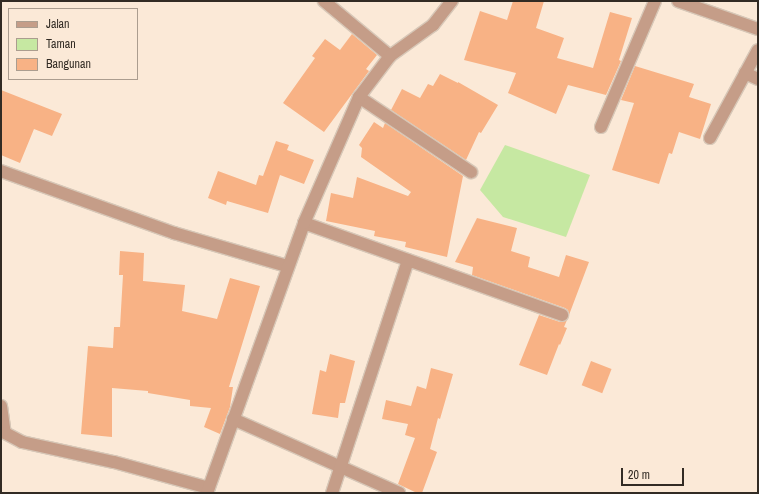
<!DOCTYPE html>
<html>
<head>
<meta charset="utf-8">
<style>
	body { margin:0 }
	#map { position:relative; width:759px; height:494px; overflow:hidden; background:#fbe9d7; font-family:"Archivo Narrow",sans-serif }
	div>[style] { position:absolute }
	.green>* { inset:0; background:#c6e8a2 }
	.building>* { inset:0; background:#f8b285; transform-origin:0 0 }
	.roads { filter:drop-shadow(1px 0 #d7c7b7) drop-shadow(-1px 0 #d7c7b7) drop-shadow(0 1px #d7c7b7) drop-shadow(0 -1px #d7c7b7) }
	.minor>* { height:12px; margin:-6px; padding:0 6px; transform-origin:6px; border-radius:6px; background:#c59d88 }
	span { translate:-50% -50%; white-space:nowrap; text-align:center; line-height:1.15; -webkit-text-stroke:3.5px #fbe9d7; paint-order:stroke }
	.frame { position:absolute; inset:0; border:2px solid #322b24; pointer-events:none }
	.legend { position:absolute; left:8px; top:8px; width:130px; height:72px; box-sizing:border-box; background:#fbe9d7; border:1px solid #ab9d8f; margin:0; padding:5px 7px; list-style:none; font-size:12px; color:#322b24 }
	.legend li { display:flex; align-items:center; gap:8px; height:20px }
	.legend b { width:20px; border:1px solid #ab9d8f }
	.scale { position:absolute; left:621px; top:468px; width:63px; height:18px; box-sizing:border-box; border:2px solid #322b24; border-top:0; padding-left:5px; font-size:12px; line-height:14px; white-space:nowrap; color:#322b24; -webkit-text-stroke:3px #fbe9d7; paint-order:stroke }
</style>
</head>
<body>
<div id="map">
	<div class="green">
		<i style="clip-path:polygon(505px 145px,590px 175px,566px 237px,503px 217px,480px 190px)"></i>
	</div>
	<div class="building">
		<i style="clip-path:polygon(513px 1px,544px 1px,536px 28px,564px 38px,557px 58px,593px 68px,610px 12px,632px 18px,619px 60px,621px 61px,606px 95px,568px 85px,556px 114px,508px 93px,516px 73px,464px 60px,480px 11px,507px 20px)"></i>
		<i style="clip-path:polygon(352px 34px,377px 55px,366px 69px,369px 71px,324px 132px,283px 103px,315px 58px,312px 56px,325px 39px,340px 50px)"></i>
		<i style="clip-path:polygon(635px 66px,694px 84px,689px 97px,711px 104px,700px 139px,679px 132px,672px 154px,669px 153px,659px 184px,612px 170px,634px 103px,621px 100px)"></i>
		<i style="clip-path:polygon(440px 74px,458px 83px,458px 82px,498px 105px,481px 133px,479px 132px,466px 160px,391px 110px,402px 89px,420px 98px,428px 84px,433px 86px)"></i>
		<i style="clip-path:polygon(1px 90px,62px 114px,52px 136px,34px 129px,20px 163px,1px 155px)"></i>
		<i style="clip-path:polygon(374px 122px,383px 128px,385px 123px,463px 176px,447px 257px,405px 247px,406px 242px,374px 236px,375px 231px,326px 221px,331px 193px,353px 198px,357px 177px,408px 196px,411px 192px,361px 157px,362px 148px,359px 145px)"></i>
		<i style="clip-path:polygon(276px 141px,289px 145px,287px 150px,314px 160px,304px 184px,280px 175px,268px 213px,227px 201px,226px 205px,208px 198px,218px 171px,256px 185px,259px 175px,263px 176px)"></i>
		<i style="clip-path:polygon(477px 218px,517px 228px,511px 251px,530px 257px,528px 267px,559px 277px,566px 255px,589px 262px,569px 315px,568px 310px,565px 308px,472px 275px,473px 267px,455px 262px)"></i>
		<i style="clip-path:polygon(120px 251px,144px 253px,143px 281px,185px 285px,182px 311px,217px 319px,230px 278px,260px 286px,229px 387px,233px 387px,230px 407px,220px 434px,204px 427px,211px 408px,190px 406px,190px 400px,148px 393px,148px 391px,112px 388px,112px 437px,81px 434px,88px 346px,113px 348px,114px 327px,120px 327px,123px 275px,119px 275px)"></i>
		<i style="clip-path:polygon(539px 315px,560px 322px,567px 320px,564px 327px,567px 328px,560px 345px,559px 344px,547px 375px,519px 365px)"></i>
		<i style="clip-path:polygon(330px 354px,355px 361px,345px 403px,340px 403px,338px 418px,312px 414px,320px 370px,326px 372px)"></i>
		<i style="left:591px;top:361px;width:22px;height:26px;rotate:21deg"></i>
		<i style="clip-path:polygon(431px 368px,453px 374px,440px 419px,438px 418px,430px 449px,437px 452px,422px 493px,417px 493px,398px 484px,415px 438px,405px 435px,408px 424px,382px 419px,386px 400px,411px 406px,417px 386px,426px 389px)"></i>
	</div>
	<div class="roads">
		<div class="minor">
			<i style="left:324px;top:1px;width:86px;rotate:39.8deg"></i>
			<i style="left:678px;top:1px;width:85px;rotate:19.3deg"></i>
			<i style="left:745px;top:73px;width:14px;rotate:25deg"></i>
			<i style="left:359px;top:97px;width:135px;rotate:33.8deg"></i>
			<i style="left:601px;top:127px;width:137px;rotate:-66.8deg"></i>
			<i style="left:710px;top:138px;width:100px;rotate:-61.4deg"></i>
			<i style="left:1px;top:171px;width:184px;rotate:19.7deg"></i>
			<i style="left:174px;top:233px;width:118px;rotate:16.3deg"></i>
			<i style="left:304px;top:223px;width:274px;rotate:19.6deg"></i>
			<i style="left:1px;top:406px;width:27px;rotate:82deg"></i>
			<i style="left:5px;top:433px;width:19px;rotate:28deg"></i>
			<i style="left:22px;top:442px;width:94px;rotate:12.3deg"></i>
			<i style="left:114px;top:462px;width:98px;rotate:15.3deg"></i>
			<i style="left:233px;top:419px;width:182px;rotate:24deg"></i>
			<i style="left:207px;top:493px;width:287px;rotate:-70.2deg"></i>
			<i style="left:304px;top:223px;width:137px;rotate:-66.4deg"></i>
			<i style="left:359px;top:97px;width:51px;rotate:-52.9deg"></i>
			<i style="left:390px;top:56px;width:53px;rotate:-35.8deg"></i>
			<i style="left:433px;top:25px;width:31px;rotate:-52deg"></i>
			<i style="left:332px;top:493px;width:245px;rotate:-71.9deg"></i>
		</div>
	</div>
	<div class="frame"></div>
	<ul class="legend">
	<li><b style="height:5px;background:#c59d88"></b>Jalan</li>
	<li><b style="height:11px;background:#c6e8a2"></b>Taman</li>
	<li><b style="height:11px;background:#f8b285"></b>Bangunan</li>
	</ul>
	<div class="scale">20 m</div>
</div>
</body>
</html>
